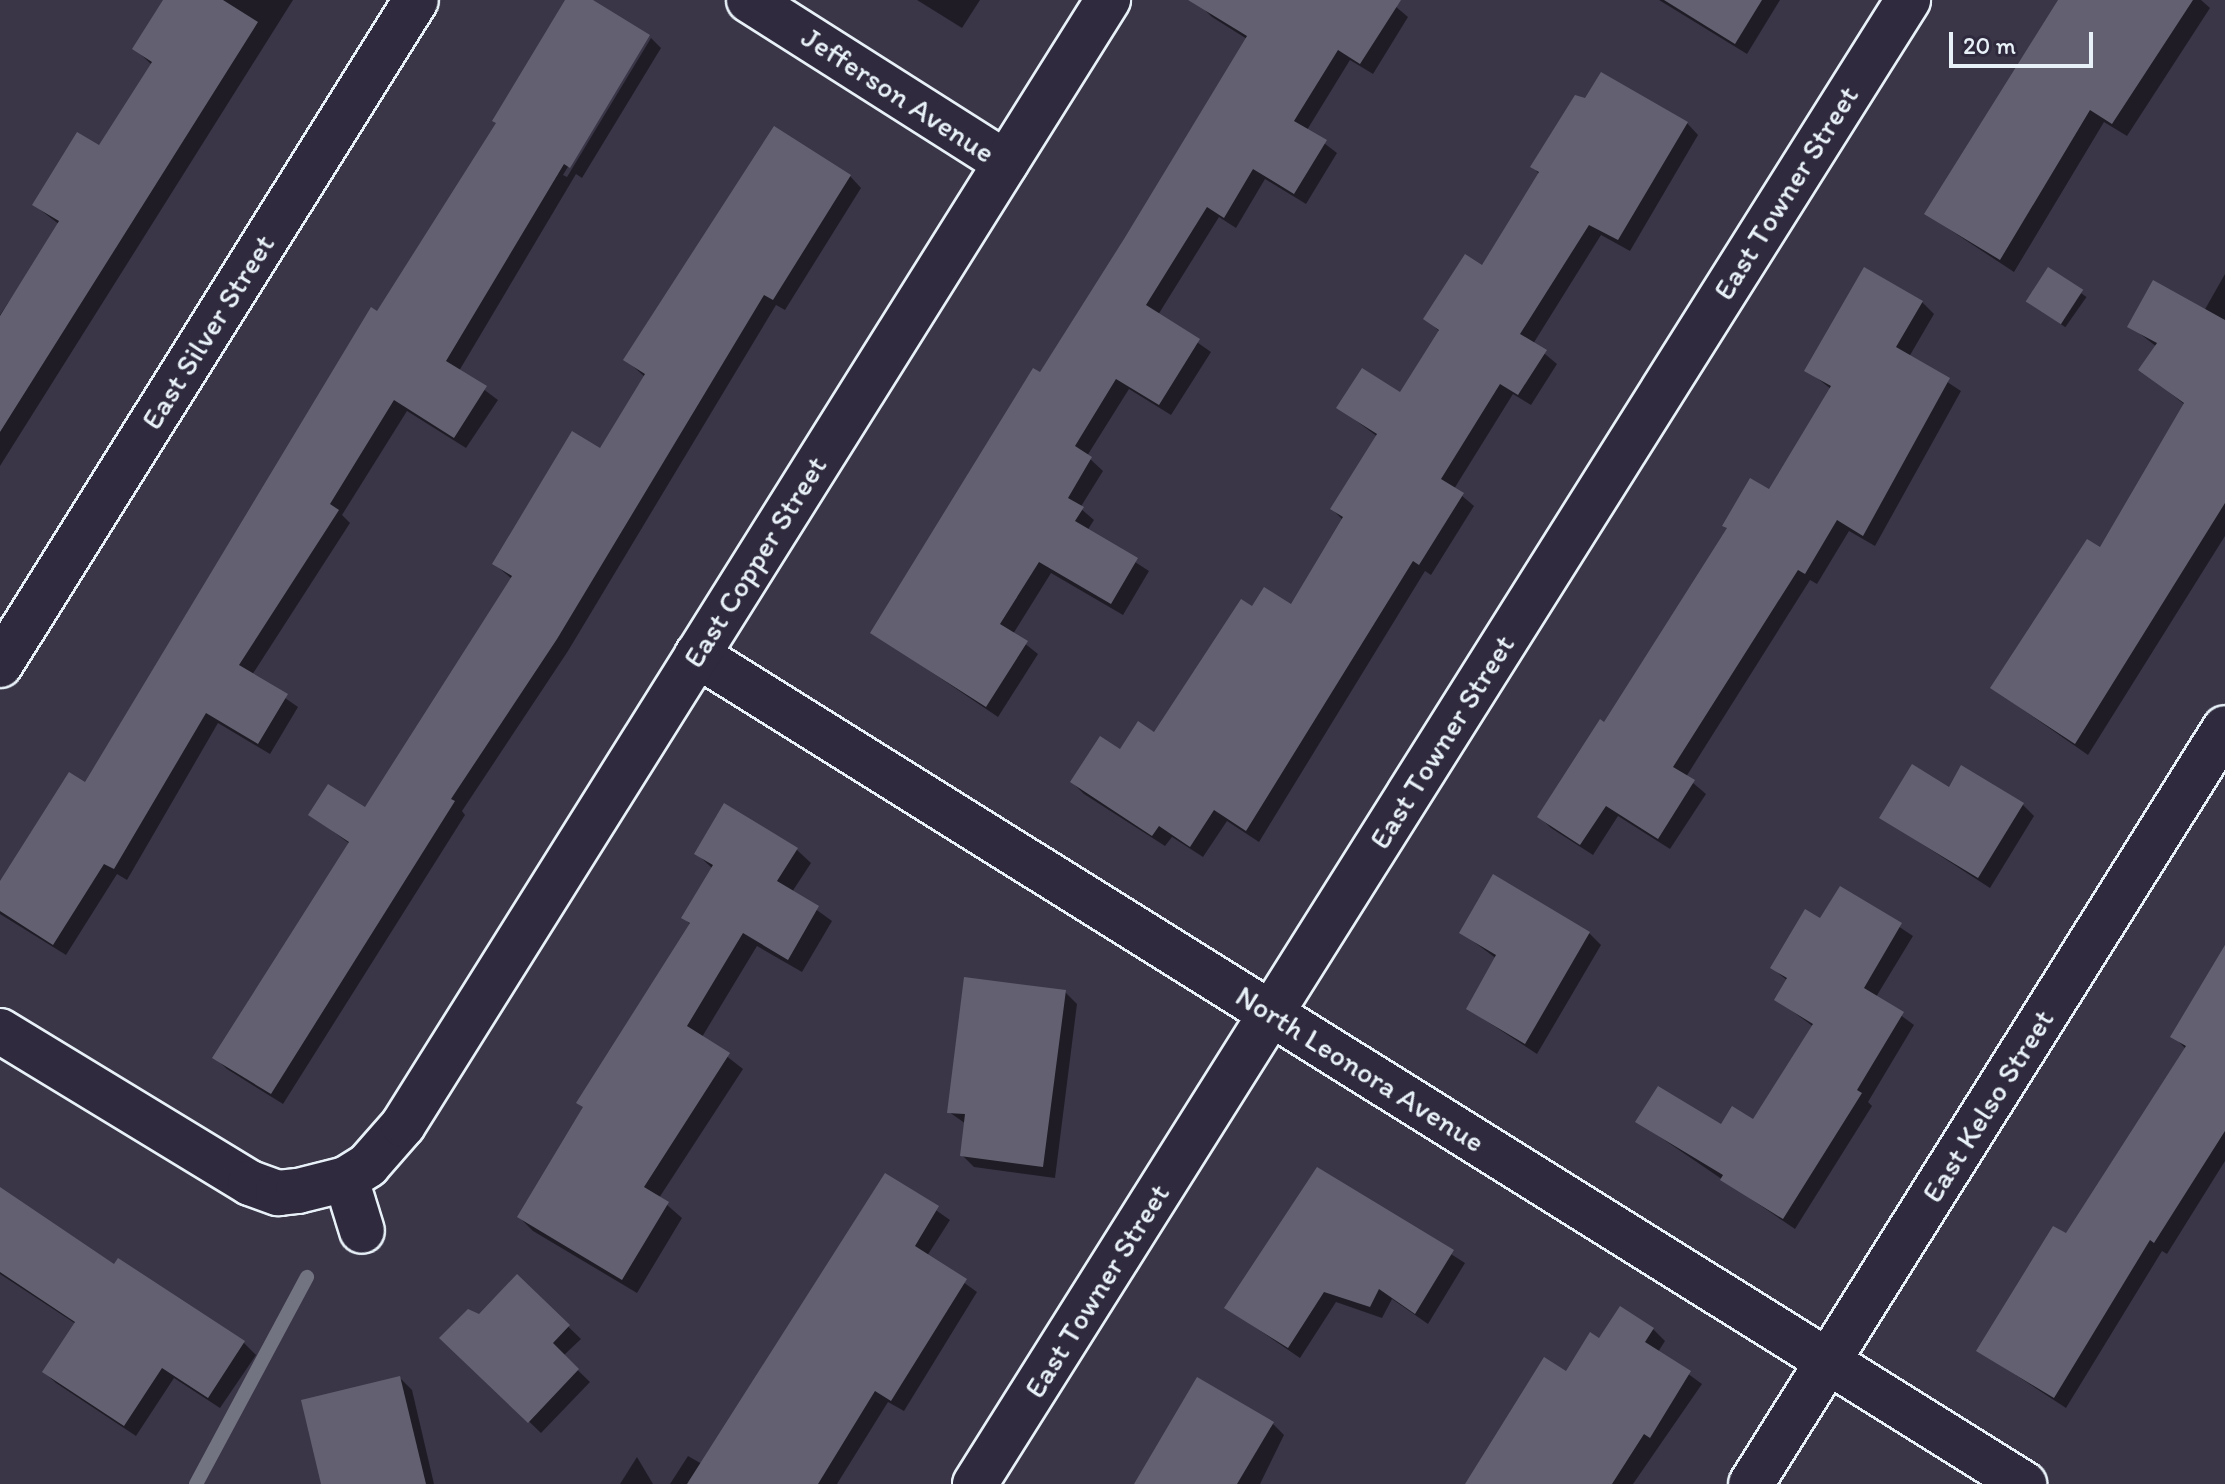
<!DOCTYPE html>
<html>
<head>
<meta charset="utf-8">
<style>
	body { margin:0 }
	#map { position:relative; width:2225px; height:1484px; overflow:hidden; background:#3a3648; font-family:Itim,sans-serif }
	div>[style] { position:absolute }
	.shadow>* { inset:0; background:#0007; transform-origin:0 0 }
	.stream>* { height:14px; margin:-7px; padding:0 7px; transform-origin:7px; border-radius:7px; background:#737482 }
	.building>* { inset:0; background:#636171; transform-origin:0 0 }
	.roads { filter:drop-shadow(2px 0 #e8f1f8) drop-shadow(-2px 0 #e8f1f8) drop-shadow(0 2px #e8f1f8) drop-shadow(0 -2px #e8f1f8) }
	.minor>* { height:44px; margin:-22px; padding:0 22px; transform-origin:22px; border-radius:22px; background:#2f2a3d }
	span { translate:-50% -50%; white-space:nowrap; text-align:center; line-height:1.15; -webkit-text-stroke:6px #2f2a3d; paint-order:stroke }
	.street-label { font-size:30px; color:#e8f1f8 }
	.scale { position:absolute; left:1949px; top:32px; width:144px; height:36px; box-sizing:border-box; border:4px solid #e8f1f8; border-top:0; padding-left:10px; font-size:24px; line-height:28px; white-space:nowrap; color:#e8f1f8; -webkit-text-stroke:6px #2f2a3d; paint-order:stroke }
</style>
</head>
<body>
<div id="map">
	<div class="shadow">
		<i style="clip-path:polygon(165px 0,293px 0,0 466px,0 315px,60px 225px,34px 205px,100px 148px,152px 65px,135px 49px)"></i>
		<i style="clip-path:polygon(567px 0,589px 0,647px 37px,563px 175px,567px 177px,651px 38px,661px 48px,582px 178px,576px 174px,459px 371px,498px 400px,466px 448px,407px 411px,342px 515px,350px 523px,252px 675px,298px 707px,270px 754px,218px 723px,127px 880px,117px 874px,66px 955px,0 914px,0 885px,85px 785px,498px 124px)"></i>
		<i style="clip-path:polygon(917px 0,980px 0,962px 28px)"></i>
		<i style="clip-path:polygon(1204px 0,1388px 0,1408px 17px,1373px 74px,1350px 60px,1307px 130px,1337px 153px,1306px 204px,1265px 179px,1236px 228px,1219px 217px,1158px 315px,1211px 352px,1171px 415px,1129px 389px,1087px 456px,1103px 471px,1080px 508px,1094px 520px,1087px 531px,1149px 571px,1123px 615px,1051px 573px,1013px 634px,1038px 654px,998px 717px,872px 632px,1126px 240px,1247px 39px,1212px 17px,1201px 6px)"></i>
		<i style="clip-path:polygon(1659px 0,1780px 0,1747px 54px)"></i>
		<i style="clip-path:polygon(2059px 0,2201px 0,2210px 8px,2127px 136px,2104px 122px,2014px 272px,1926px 214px)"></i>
		<i style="clip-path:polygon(1687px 123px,1698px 135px,1630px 251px,1601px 235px,1533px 344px,1557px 364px,1531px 405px,1513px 394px,1454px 489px,1474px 506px,1431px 575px,1425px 571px,1259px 842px,1227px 821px,1203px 857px,1172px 837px,1165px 846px,1084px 794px,1072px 782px,1155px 735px,1253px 609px,1291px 607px,1343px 520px,1332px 509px,1378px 437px,1339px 408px,1401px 395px,1440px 332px,1426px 319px,1482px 268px,1540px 175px,1533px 167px)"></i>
		<i style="clip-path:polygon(850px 176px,861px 188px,785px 310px,776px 305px,568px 651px,462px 811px,465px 815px,283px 1104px,227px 1069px,215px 1058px,350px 844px,311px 815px,365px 809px,512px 579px,494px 564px,600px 451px,645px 377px,626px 360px)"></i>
		<i style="left:2048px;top:270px;width:47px;height:37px;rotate:35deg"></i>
		<i style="clip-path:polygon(2225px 274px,2225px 536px,2088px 755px,1992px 688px,2101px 549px,2185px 405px,2141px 369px,2157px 347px,2130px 326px,2204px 311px)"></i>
		<i style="clip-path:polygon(1922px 302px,1934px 314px,1909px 357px,1961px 391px,1875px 546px,1849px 531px,1817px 584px,1810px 580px,1686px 777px,1706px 794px,1670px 849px,1618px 816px,1593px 855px,1551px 828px,1539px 816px,1770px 492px,1831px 389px,1807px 370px)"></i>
		<i style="clip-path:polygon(1950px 789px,2022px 804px,2034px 816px,1990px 888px,1882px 818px)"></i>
		<i style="clip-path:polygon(797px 850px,811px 863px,792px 892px,832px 921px,802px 972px,757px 946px,702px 1037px,743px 1069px,659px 1198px,682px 1218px,637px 1293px,533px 1231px,519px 1217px,691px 925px,684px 918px,713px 869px,697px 854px)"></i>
		<i style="clip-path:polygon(1841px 888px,1913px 936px,1876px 997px,1914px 1025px,1868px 1102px,1872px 1106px,1795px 1229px,1638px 1122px,1721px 1126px,1754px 1122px,1814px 1027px,1777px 1000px,1788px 981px,1772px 968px,1820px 921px)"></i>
		<i style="clip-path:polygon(1462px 933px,1589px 933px,1601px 945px,1537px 1054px,1468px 1009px,1497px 959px)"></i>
		<i style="clip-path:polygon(2225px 972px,2225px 1161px,2167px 1254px,2162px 1251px,2066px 1408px,1979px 1351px,2066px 1236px,2186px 1049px,2173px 1036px)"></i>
		<i style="clip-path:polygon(1065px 992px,1077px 1004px,1055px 1178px,974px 1167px,962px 1155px,966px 1124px,949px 1112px)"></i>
		<i style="clip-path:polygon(1318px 1169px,1465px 1263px,1428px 1324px,1392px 1299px,1382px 1318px,1336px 1302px,1300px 1358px,1227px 1308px)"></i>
		<i style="clip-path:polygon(886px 1175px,950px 1220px,927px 1256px,977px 1292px,904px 1411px,888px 1402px,837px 1484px,670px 1484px,688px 1456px,702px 1464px)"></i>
		<i style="clip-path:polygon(0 1193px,114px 1267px,118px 1260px,244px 1343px,256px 1355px,220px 1408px,174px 1378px,136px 1436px,56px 1383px,44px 1372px,76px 1324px,0 1274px)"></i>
		<i style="clip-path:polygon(517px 1277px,581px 1339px,563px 1356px,590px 1382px,541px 1433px,442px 1338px,479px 1316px)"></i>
		<i style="clip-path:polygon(1653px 1329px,1665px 1341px,1658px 1352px,1702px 1384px,1633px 1484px,1466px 1484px,1600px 1341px)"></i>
		<i style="clip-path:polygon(400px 1378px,412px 1390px,434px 1484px,323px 1484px)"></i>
		<i style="clip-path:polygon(1272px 1423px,1284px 1435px,1260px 1484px,1136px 1484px)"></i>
		<i style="clip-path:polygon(637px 1457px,653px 1484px,620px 1484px)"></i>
	</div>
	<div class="stream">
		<i style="left:196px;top:1484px;width:235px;rotate:-61.8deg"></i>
	</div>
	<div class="building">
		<i style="clip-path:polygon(163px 0,223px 0,258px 22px,0 432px,0 316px,59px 221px,32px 205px,77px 132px,99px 145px,152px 62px,132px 49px)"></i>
		<i style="clip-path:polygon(565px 0,593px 0,650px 35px,570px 168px,564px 164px,446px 361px,487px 386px,454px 438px,394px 400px,330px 504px,339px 510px,239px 665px,288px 694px,258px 744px,206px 713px,114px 869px,104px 864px,53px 945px,0 911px,0 881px,69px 772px,85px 782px,371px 307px,377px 311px,496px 123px,492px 121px)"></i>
		<i style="clip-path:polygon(1188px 0,1401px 0,1360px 64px,1338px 50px,1294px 121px,1327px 140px,1294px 194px,1253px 169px,1224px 218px,1207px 207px,1146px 305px,1200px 339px,1159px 405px,1116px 379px,1075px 446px,1092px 457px,1068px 498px,1084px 507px,1075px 521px,1138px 558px,1111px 604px,1039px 562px,1000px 624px,1028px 641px,986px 707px,870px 633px,1033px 368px,1040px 372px,1124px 239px,1247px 36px)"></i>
		<i style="clip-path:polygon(1664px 0,1762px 0,1735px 44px)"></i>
		<i style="clip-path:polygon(2058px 0,2193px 0,2112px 124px,2090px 110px,2000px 260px,1924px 214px)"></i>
		<i style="clip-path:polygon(1601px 72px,1688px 122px,1618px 240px,1589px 225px,1520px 334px,1547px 350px,1518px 395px,1500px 384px,1441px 479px,1464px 493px,1419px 565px,1413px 561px,1246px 831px,1214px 810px,1190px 847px,1159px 826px,1152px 836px,1070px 782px,1100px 736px,1120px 749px,1138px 721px,1154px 732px,1241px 599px,1252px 606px,1264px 587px,1291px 604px,1343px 517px,1330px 509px,1377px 434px,1336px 408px,1362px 368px,1400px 392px,1439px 330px,1423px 319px,1465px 254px,1482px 265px,1539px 172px,1530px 167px,1575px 95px,1585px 98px)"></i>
		<i style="clip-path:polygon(774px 126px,851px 175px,773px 300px,764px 295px,557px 639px,451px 799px,455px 801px,271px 1094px,212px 1058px,349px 842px,308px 815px,328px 784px,365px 807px,512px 576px,492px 564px,572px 431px,600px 448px,645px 374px,623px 360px)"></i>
		<i style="clip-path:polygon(1864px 267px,1923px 301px,1896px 347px,1950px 378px,1863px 536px,1837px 520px,1805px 574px,1798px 570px,1673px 767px,1695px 780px,1658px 839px,1606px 806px,1580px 845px,1537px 817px,1600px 719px,1604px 722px,1727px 528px,1722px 526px,1750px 478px,1769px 489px,1831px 386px,1804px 371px)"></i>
		<i style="left:2048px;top:267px;width:42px;height:41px;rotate:33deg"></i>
		<i style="clip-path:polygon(2153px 280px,2225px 320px,2225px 503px,2075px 744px,1990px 688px,2087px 539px,2100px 547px,2184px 403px,2138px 370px,2157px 343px,2127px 327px)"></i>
		<i style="clip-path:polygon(1912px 764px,1949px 787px,1961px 765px,2024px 803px,1978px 878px,1879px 818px)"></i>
		<i style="clip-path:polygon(724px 803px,798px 848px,777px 881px,819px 906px,788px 960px,743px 933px,687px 1026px,730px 1053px,644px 1187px,669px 1202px,622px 1280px,517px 1217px,583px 1107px,576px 1103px,690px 923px,681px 918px,713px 865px,694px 854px)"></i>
		<i style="clip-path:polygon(1493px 874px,1590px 932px,1525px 1044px,1466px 1009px,1496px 955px,1459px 933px)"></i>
		<i style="clip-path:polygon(1840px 886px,1902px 923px,1864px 988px,1904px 1012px,1857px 1090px,1862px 1093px,1783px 1219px,1720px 1180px,1723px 1175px,1635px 1122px,1658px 1086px,1721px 1124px,1732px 1106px,1753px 1119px,1813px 1024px,1774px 1000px,1787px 978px,1770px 968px,1805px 909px,1820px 918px)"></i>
		<i style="clip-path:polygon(2225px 945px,2225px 1131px,2154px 1243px,2150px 1240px,2054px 1398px,1976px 1351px,2053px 1226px,2066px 1233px,2186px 1046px,2170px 1037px)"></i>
		<i style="clip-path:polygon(964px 977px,1066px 990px,1043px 1167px,960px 1156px,965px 1114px,947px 1113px)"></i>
		<i style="clip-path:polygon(1317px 1167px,1454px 1250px,1415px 1314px,1379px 1289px,1370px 1307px,1324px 1292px,1288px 1348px,1224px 1308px)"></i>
		<i style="clip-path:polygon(885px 1173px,939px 1206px,915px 1246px,967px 1279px,891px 1401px,875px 1391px,818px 1484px,687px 1484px)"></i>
		<i style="clip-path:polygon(0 1187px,114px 1264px,118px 1258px,245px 1341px,208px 1398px,162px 1368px,124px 1426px,42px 1372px,75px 1322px,0 1272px)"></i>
		<i style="clip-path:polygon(517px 1274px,570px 1325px,553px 1343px,579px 1369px,528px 1423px,439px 1338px,468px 1309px,479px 1314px)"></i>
		<i style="clip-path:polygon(1620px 1306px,1654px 1328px,1645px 1342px,1691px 1371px,1650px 1438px,1644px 1434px,1612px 1484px,1465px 1484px,1544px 1357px,1566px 1371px,1590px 1332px,1599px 1338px)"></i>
		<i style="clip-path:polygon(400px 1376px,426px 1484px,321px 1484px,301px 1400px)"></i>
		<i style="clip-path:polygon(1197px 1377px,1274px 1422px,1237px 1484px,1134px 1484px)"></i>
	</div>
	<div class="roads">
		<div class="minor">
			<i style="left:749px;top:0;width:304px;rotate:32.4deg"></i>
			<i style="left:697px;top:655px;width:1565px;rotate:31.99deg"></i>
			<i style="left:0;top:665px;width:784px;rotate:-57.97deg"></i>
			<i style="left:0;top:1031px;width:293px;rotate:31.3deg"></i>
			<i style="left:250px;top:1183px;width:30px;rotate:20deg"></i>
			<i style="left:278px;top:1193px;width:20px;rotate:-6deg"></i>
			<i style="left:298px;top:1191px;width:49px;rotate:-14deg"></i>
			<i style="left:346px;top:1179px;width:26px;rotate:-32deg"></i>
			<i style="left:368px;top:1165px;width:53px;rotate:-48.8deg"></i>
			<i style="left:403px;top:1125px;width:1328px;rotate:-57.93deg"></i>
			<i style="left:346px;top:1179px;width:54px;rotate:72.9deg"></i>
			<i style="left:975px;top:1484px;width:1753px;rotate:-57.84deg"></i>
			<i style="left:1751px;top:1484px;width:892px;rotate:-57.91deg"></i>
		</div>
	</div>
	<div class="street-label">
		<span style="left:898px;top:95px;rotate:33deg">Jefferson Avenue</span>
		<span style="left:1786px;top:193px;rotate:-58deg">East Towner Street</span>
		<span style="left:208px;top:332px;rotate:-58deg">East Silver Street</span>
		<span style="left:755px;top:562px;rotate:-58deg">East Copper Street</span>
		<span style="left:1442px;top:742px;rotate:-58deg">East Towner Street</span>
		<span style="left:1360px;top:1069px;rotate:32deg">North Leonora Avenue</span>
		<span style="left:1988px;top:1106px;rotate:-58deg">East Kelso Street</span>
		<span style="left:1097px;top:1291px;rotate:-58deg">East Towner Street</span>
	</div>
	<div class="scale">20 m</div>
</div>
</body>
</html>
